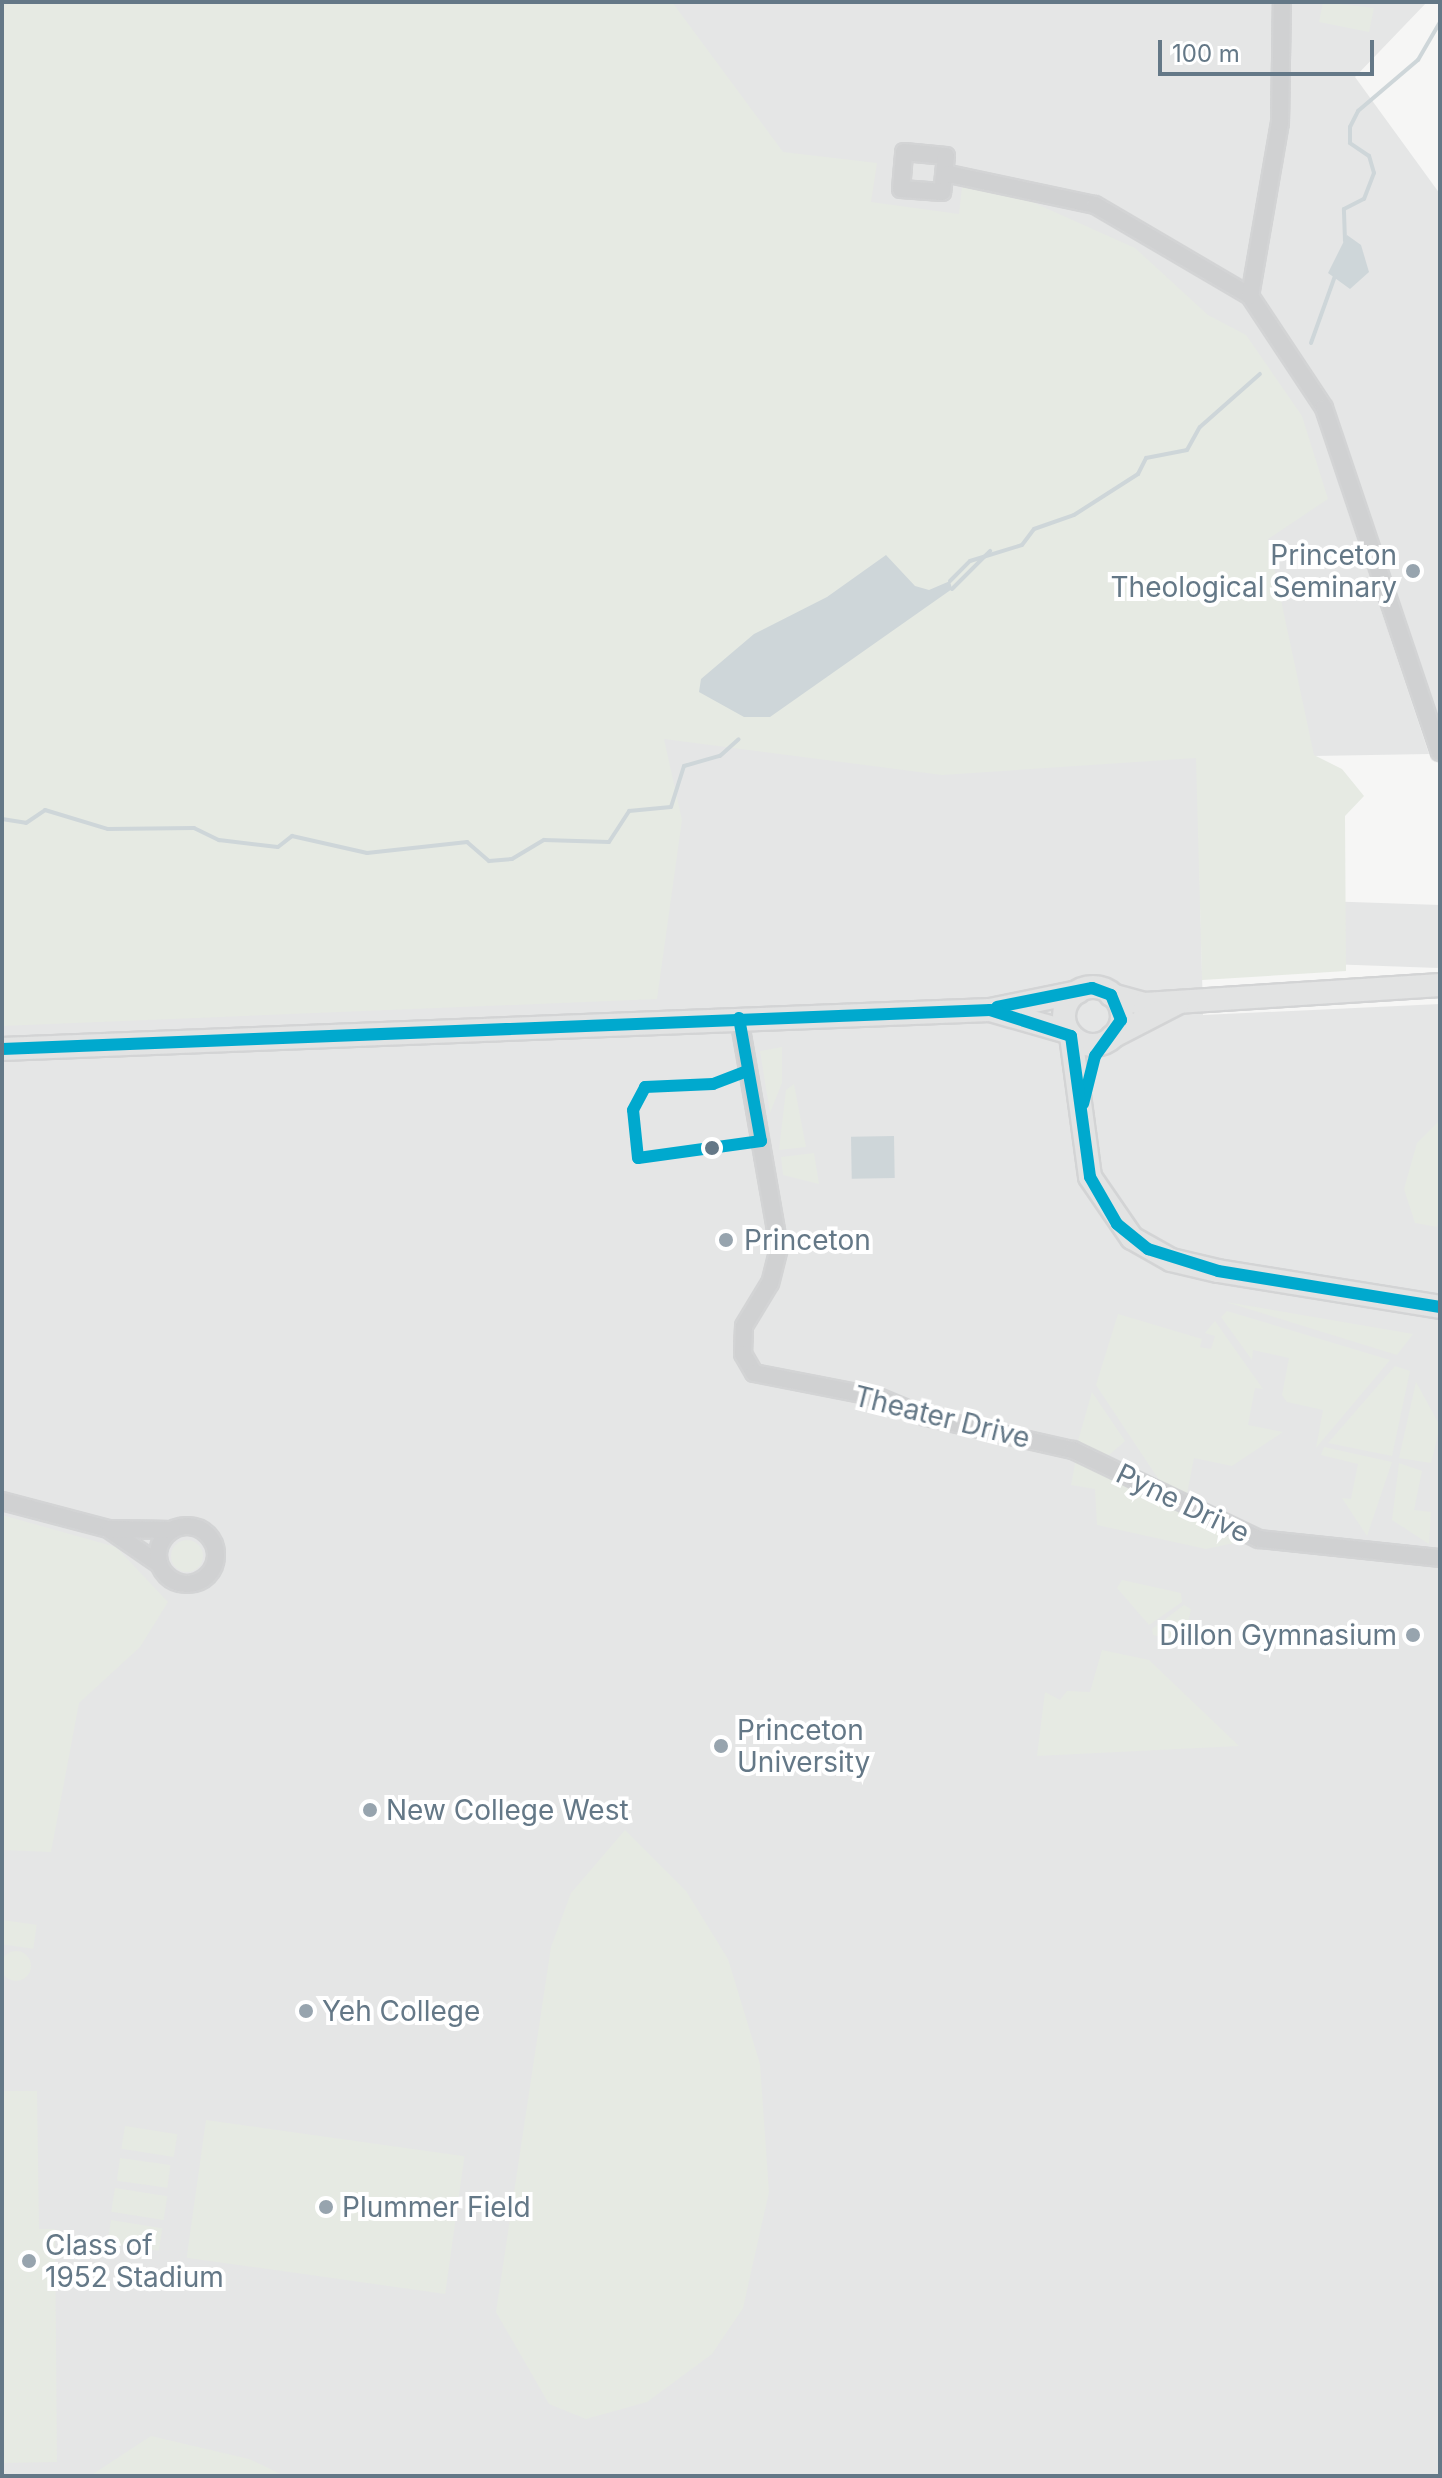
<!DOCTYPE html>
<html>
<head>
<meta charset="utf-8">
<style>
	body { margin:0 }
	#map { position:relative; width:1442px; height:2478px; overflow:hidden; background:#f6f6f5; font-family:Inter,sans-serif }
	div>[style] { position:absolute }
	.built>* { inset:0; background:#e5e6e6; transform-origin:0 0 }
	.green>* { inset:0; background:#e6eae3; transform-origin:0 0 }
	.round { border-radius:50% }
	.water>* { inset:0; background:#ced6d9; transform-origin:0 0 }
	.stream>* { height:4px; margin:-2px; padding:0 2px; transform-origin:2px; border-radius:2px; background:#ced6d9 }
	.roads { filter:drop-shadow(2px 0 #d3d4d5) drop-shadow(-2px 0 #d3d4d5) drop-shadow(0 2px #d3d4d5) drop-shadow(0 -2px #d3d4d5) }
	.street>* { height:16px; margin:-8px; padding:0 8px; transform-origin:8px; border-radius:8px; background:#d0d1d2 }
	.street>.ring { margin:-8px; padding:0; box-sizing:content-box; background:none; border:16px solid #d0d1d2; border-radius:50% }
	.secondary>* { height:22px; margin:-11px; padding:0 11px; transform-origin:11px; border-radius:11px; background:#e2e3e3 }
	.secondary>.ring { margin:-11px; padding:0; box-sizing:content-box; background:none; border:22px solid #e2e3e3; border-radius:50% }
	.bus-1>* { height:12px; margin:-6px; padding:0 6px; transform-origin:6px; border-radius:6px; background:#00a9ce }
	.dots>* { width:22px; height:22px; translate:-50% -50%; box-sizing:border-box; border:4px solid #fff; border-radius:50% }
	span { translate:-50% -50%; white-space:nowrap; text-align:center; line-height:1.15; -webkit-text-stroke:8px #fff; paint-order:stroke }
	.poi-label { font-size:28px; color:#647887 }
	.right { translate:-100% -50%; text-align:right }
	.left { translate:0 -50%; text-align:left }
	.street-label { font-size:28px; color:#647887 }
	.frame { position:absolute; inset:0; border:4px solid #647887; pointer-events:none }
	.scale { position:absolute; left:1158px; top:40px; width:216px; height:36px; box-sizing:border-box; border:4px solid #647887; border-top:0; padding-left:10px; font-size:24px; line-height:28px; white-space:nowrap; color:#647887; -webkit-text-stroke:6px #fff; paint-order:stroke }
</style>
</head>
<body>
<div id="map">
	<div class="built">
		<i style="clip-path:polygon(2px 2px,1427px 2px,1355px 77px,1440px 194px,1440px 732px,1323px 414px,1326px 445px,1429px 754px,1197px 758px,1203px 1015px,1440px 1004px,1440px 2476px,2px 2476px)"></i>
		<i style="left:1440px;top:905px;width:63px;height:96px;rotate:92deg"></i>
	</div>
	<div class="green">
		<i style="clip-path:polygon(2px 2px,672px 2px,783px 152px,877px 163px,871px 202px,959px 214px,962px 187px,1030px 201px,1135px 248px,1208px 315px,1246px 335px,1302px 416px,1328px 499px,1268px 539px,1314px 755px,1342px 769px,1364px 796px,1345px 816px,1346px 971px,1202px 980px,1196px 758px,942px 775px,664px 739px,682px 820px,657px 999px,2px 1026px)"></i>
		<i style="clip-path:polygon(1323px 2px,1374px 8px,1369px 32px,1319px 22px)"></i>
		<i style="clip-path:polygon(782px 1047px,782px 1083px,770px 1113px,760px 1051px)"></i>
		<i style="clip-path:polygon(794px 1084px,806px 1147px,779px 1150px,786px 1090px)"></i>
		<i style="clip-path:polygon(1440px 1120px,1440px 1211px,1437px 1227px,1415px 1223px,1404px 1189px,1417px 1143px)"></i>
		<i style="clip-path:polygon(814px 1153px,819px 1184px,783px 1175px,781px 1157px)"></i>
		<i style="clip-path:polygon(1226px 1302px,1413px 1334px,1397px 1355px)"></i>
		<i style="clip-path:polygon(1227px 1311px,1390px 1360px,1316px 1448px,1323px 1410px,1287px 1402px,1282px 1395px,1289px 1358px,1253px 1350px,1252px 1360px,1221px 1317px)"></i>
		<i style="clip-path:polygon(1118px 1314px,1202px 1339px,1200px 1347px,1211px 1349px,1215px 1336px,1205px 1333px,1215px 1321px,1263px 1389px,1255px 1388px,1248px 1425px,1283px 1432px,1232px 1466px,1194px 1458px,1187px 1494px,1161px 1483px,1096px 1385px)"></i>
		<i style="clip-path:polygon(1395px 1366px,1410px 1371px,1392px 1456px,1328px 1443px)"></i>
		<i style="clip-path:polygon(1416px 1382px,1440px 1426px,1431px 1463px,1399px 1458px)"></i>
		<i style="clip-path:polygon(1092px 1392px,1125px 1441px,1108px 1456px,1078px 1441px)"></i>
		<i style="clip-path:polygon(1324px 1447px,1392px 1462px,1367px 1536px,1342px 1498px,1351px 1499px,1358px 1464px,1321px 1455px)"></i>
		<i style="clip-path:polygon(1076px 1459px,1239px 1542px,1206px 1549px,1097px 1525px,1095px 1489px,1071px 1485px)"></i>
		<i style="clip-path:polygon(1399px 1463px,1422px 1471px,1414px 1510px,1431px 1512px,1429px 1544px,1392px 1520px)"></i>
		<i style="clip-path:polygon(2px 1515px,116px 1547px,168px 1602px,140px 1647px,79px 1703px,51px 1852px,2px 1850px)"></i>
		<i class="round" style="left:171px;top:1540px;width:32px;height:32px"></i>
		<i style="clip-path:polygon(1122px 1580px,1181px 1593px,1182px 1602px,1149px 1625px,1117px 1588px)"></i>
		<i style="clip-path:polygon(1184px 1605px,1191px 1609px,1184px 1642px,1153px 1635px,1152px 1629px)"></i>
		<i style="clip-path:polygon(1102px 1650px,1149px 1660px,1239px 1746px,1037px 1756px,1045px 1692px,1060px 1700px,1067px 1691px,1090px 1692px)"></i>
		<i style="clip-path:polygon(625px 1830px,686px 1891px,728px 1959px,760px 2064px,769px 2192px,743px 2308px,712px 2354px,647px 2402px,586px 2419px,549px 2404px,496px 2312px,551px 1947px,571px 1893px)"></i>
		<i style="left:2px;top:1920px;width:35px;height:24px;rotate:8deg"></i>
		<i class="round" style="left:1px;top:1951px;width:30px;height:30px"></i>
		<i style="clip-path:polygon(37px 2091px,39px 2229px,55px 2229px,57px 2462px,2px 2463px,2px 2091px)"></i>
		<i style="left:206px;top:2120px;width:261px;height:139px;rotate:8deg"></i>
		<i style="left:125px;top:2126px;width:53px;height:23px;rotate:9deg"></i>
		<i style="left:120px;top:2158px;width:51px;height:23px;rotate:8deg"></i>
		<i style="left:115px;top:2188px;width:53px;height:24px;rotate:9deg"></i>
		<i style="left:111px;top:2220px;width:52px;height:23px;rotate:9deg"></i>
		<i style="clip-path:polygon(151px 2436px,249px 2459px,285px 2476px,90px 2476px)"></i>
	</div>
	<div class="water">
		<i style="clip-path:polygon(1347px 235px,1361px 245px,1369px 272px,1350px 289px,1328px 273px)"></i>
		<i style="clip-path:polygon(886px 555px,915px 586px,929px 590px,950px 581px,952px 589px,770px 717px,744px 717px,699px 692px,701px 679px,754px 634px,827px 597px)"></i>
		<i style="left:894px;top:1136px;width:42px;height:43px;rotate:89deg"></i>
	</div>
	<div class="stream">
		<i style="left:1345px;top:241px;width:32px;rotate:-92deg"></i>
		<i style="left:1344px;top:209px;width:22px;rotate:-27deg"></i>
		<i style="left:1364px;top:199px;width:28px;rotate:-69deg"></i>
		<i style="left:1374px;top:173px;width:18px;rotate:-106deg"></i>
		<i style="left:1369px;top:156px;width:23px;rotate:-146deg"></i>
		<i style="left:1350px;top:143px;width:16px;rotate:-90deg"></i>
		<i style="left:1350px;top:127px;width:18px;rotate:-63deg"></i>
		<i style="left:1358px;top:111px;width:79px;rotate:-40.4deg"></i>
		<i style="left:1418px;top:60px;width:44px;rotate:-59.9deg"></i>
		<i style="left:1311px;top:343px;width:71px;rotate:-70.3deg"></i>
		<i style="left:950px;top:581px;width:28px;rotate:-45deg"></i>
		<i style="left:970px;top:561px;width:54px;rotate:-17.1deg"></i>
		<i style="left:1022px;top:545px;width:20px;rotate:-53deg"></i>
		<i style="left:1034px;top:529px;width:42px;rotate:-19.3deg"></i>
		<i style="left:1074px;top:515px;width:76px;rotate:-32.6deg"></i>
		<i style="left:1138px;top:474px;width:18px;rotate:-63deg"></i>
		<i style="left:1146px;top:458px;width:42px;rotate:-11deg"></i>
		<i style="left:1187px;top:450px;width:26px;rotate:-61deg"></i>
		<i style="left:1200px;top:427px;width:80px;rotate:-41.5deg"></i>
		<i style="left:952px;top:589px;width:54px;rotate:-45deg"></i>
		<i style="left:2px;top:819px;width:24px;rotate:9deg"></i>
		<i style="left:26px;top:823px;width:23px;rotate:-34deg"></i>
		<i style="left:45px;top:810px;width:66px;rotate:16.8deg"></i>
		<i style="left:108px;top:829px;width:86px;rotate:-0.7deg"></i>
		<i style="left:194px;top:828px;width:28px;rotate:26deg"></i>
		<i style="left:219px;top:840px;width:59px;rotate:6.8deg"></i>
		<i style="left:278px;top:847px;width:18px;rotate:-38deg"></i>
		<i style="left:292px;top:836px;width:77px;rotate:12.8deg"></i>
		<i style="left:367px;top:853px;width:101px;rotate:-6.3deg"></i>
		<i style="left:467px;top:842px;width:29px;rotate:41deg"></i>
		<i style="left:489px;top:861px;width:23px;rotate:-5deg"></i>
		<i style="left:512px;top:859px;width:37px;rotate:-31deg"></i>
		<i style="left:544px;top:840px;width:65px;rotate:1.8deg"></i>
		<i style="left:609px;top:842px;width:37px;rotate:-57deg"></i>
		<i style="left:629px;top:811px;width:42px;rotate:-5.4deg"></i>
		<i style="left:671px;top:807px;width:43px;rotate:-72.4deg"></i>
		<i style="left:684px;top:766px;width:37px;rotate:-16deg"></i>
		<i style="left:720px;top:756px;width:25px;rotate:-42deg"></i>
	</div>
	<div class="roads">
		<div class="street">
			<i style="left:904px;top:152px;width:42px;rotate:5.4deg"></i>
			<i style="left:946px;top:156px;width:36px;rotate:96deg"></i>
			<i style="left:942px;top:192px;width:41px;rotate:-175.8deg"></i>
			<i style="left:901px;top:189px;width:37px;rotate:-85deg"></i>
			<i style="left:949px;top:174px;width:149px;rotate:12deg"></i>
			<i style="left:1095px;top:205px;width:180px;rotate:30.4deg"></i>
			<i style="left:1250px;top:296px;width:134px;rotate:56.5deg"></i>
			<i style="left:1324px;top:408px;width:363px;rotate:71.4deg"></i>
			<i style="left:1250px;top:296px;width:176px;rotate:-80.2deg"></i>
			<i style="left:1280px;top:123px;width:121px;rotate:-89.1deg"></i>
			<i style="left:739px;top:1018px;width:233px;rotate:80.1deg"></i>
			<i style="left:779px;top:1248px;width:36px;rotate:104deg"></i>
			<i style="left:770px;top:1283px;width:50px;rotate:121.2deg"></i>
			<i style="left:744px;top:1326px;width:28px;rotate:92deg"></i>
			<i style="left:743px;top:1354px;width:22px;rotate:60deg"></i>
			<i style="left:754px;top:1373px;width:126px;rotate:11deg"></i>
			<i style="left:878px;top:1397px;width:52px;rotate:22.6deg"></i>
			<i style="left:926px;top:1417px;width:151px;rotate:12.7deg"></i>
			<i style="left:1073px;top:1450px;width:206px;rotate:25.6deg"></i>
			<i style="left:1259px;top:1539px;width:182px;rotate:6deg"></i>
			<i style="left:2px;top:1501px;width:110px;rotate:14.8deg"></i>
			<i style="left:108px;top:1529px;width:62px;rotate:34.5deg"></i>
			<i class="ring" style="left:158px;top:1526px;width:42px;height:42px"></i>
			<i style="left:110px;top:1529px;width:62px;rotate:0.9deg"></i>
		</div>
		<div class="secondary">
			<i class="ring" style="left:1064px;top:987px;width:36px;height:36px"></i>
			<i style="left:1111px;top:995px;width:35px;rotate:15deg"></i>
			<i style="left:1145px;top:1004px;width:296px;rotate:-3.7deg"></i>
			<i style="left:990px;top:1010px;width:90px;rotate:-11.6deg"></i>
			<i style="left:1071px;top:1036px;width:142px;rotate:82.3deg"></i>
			<i style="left:1090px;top:1177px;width:74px;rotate:55.5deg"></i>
			<i style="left:1132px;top:1238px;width:45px;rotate:29.4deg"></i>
			<i style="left:1171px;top:1260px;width:48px;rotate:13.2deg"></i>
			<i style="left:1218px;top:1271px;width:225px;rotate:9.2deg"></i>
			<i style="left:1112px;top:1037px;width:74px;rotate:-27.3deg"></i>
			<i style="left:2px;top:1049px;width:989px;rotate:-2.26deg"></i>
			<i style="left:990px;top:1010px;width:81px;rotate:15.8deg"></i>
		</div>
	</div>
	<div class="bus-1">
		<i style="left:997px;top:1007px;width:97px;rotate:-11.3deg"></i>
		<i style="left:1092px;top:988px;width:20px;rotate:20deg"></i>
		<i style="left:1111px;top:995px;width:27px;rotate:68deg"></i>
		<i style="left:1121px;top:1020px;width:44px;rotate:125.8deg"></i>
		<i style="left:1095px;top:1056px;width:49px;rotate:104deg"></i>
		<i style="left:739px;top:1018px;width:125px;rotate:79.9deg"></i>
		<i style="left:761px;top:1141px;width:124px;rotate:172.1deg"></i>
		<i style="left:638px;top:1158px;width:48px;rotate:-95.9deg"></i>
		<i style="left:633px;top:1110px;width:26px;rotate:-62deg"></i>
		<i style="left:645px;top:1087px;width:68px;rotate:-2.5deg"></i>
		<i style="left:713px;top:1084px;width:34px;rotate:-21deg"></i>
		<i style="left:2px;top:1049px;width:989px;rotate:-2.26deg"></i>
		<i style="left:990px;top:1010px;width:85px;rotate:17.8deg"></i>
		<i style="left:1071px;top:1036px;width:142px;rotate:82.3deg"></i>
		<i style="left:1090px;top:1177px;width:54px;rotate:60.1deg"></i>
		<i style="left:1117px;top:1224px;width:40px;rotate:39deg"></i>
		<i style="left:1148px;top:1249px;width:73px;rotate:17.4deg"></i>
		<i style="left:1218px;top:1271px;width:225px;rotate:9.2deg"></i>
	</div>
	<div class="dots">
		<i style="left:1413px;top:571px;background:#97a4ae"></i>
		<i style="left:712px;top:1148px;background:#647887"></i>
		<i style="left:726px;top:1240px;background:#97a4ae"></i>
		<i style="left:1413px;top:1635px;background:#97a4ae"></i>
		<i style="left:721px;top:1746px;background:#97a4ae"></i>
		<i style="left:370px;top:1810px;background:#97a4ae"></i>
		<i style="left:306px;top:2011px;background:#97a4ae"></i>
		<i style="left:326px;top:2207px;background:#97a4ae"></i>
		<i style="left:29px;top:2261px;background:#97a4ae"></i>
	</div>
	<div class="poi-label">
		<span class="right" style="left:1397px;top:571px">Princeton<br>Theological Seminary</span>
		<span class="left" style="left:744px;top:1240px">Princeton</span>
		<span class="right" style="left:1397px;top:1635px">Dillon Gymnasium</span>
		<span class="left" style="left:737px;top:1746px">Princeton<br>University</span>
		<span class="left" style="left:386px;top:1810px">New College West</span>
		<span class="left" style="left:322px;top:2011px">Yeh College</span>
		<span class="left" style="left:342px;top:2207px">Plummer Field</span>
		<span class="left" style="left:45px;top:2261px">Class of<br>1952 Stadium</span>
	</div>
	<div class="street-label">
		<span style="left:942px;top:1417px;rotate:14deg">Theater Drive</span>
		<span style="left:1183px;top:1503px;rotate:26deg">Pyne Drive</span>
	</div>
	<div class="frame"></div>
	<div class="scale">100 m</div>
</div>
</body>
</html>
